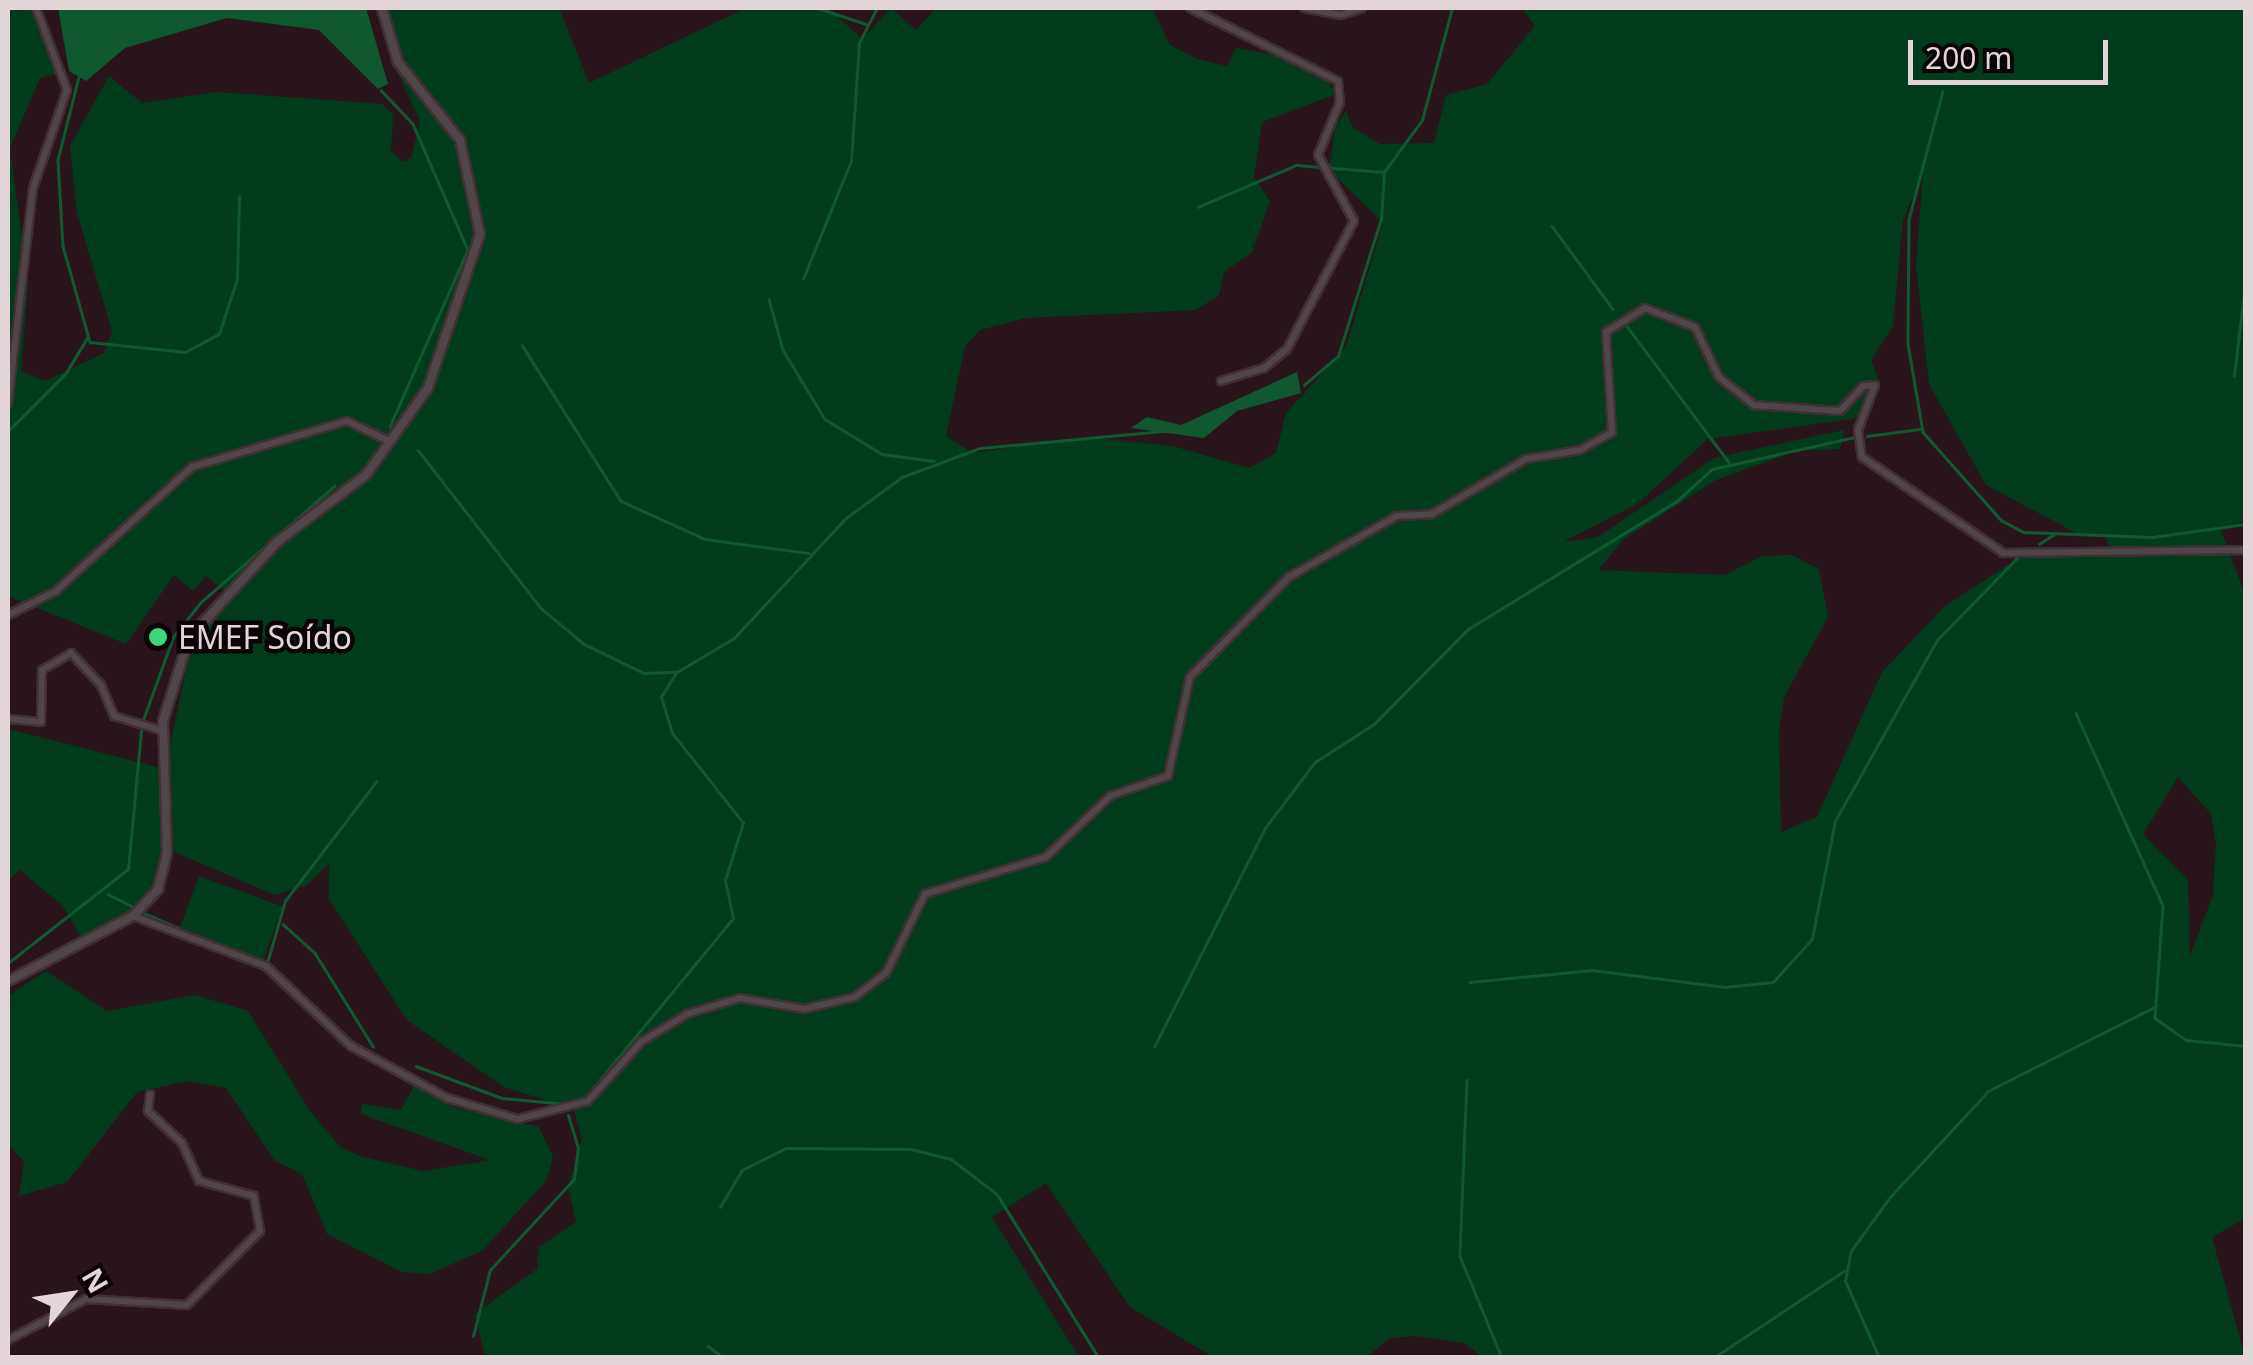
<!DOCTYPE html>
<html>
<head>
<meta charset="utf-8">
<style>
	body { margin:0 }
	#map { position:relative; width:2253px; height:1365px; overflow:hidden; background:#28141a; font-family:"Noto Sans",sans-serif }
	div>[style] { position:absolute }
	.green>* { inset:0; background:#003c1c; transform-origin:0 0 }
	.water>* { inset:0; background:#0f5830 }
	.stream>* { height:2.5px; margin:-1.25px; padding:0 1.25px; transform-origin:1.25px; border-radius:1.25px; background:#0f5830 }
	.roads { filter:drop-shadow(2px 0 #422f35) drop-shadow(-2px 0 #422f35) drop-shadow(0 2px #422f35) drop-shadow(0 -2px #422f35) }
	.minor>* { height:6px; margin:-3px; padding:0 3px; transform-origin:3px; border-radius:3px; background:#504548 }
	.tertiary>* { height:8px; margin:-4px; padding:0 4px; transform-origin:4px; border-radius:4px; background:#504548 }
	.dots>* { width:28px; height:28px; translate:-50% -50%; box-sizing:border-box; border:5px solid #0b0406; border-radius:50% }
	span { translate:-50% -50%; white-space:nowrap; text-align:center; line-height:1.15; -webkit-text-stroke:9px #0b0406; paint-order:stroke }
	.poi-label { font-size:32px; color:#e3d5d8 }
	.left { translate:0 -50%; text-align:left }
	.frame { position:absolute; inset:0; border:10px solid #e3d5d8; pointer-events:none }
	.north { position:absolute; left:20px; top:1245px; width:100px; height:100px; -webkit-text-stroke:8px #0b0406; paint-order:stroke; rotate:60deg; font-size:28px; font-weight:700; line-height:40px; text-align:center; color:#e3d5d8 }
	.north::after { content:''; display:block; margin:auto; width:35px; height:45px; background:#e3d5d8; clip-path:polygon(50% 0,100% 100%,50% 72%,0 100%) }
	.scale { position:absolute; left:1908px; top:40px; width:200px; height:45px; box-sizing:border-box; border:5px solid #e3d5d8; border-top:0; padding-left:12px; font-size:30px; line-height:35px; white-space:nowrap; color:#e3d5d8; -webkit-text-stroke:8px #0b0406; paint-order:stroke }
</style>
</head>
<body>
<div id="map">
	<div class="green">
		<i style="clip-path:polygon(evenodd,8px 8px,29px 8px,55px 53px,55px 74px,40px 78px,10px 148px,28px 285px,21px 371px,45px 381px,104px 353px,112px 331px,77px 213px,70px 146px,109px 76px,142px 103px,217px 92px,382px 104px,393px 114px,391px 150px,402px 162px,411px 158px,420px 122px,386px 45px,389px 8px,559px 8px,589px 83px,746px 8px,828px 8px,862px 39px,891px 8px,916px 30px,936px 8px,1152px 8px,1170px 45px,1197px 59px,1227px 66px,1236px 48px,1317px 63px,1336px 94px,1262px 122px,1254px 177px,1270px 201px,1252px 252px,1224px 272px,1219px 295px,1196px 310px,1025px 318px,980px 330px,965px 346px,946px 436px,972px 453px,1086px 437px,1172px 446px,1249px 468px,1276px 453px,1286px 413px,1346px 347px,1383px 223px,1329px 170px,1335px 128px,1346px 111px,1353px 128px,1380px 144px,1434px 143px,1446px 95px,1487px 84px,1535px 26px,1522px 8px,2245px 8px,2246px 521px,2221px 531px,2246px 597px,2246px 1218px,2212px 1237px,2245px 1357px,1483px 1358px,1465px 1343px,1415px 1336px,1390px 1338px,1366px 1357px,1213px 1357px,1130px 1307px,1046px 1183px,992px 1217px,1079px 1357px,485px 1357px,475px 1314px,537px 1269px,539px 1247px,576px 1222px,568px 1187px,582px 1140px,574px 1109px,504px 1087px,407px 1020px,329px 899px,329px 864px,307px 885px,275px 895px,172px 851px,152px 901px,84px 943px,63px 906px,20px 870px,8px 881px,8px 729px,165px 769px,189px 656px,230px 596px,206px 576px,193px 591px,174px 575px,126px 644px,8px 596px,8px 8px,1923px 173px,1916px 266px,1929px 384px,1986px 485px,2078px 534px,2105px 537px,2111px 549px,2032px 549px,1945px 606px,1882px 672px,1817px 817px,1781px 832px,1779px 729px,1784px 697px,1828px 617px,1819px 569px,1792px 555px,1762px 556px,1725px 575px,1598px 570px,1624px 539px,1716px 480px,1796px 451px,1840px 449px,1844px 430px,1714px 458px,1598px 537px,1563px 542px,1637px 504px,1708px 439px,1865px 417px,1880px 385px,1871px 360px,1893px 326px,1903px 220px,1923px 173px,8px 8px,2178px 777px,2211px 814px,2216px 844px,2213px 895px,2190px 956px,2188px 880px,2143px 834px,2178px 777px)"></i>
		<i style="left:199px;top:876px;width:89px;height:57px;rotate:20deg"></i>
		<i style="clip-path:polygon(46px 971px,107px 1011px,195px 995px,248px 1011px,310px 1111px,340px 1147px,362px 1157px,423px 1171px,490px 1160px,361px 1114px,362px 1104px,401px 1110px,415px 1084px,453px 1107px,539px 1127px,553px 1157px,546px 1181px,482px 1251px,429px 1274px,402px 1272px,327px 1234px,302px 1174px,275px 1161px,226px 1088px,187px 1081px,137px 1092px,67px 1182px,19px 1196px,24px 1162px,8px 1144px,8px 996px)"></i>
	</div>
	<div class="water">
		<i style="clip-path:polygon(58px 8px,366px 8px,388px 84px,378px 89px,319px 30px,227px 18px,125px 48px,86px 81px,69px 71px)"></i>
		<i style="clip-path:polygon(1297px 372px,1301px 393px,1237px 411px,1204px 438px,1131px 428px,1147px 417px,1181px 425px)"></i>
	</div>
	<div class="stream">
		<i style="left:818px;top:8px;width:51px;rotate:18.4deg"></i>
		<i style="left:79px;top:77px;width:86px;rotate:104.2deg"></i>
		<i style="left:58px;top:160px;width:86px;rotate:86.7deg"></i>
		<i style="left:63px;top:246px;width:100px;rotate:74.3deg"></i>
		<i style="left:90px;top:342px;width:96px;rotate:6deg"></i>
		<i style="left:185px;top:352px;width:38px;rotate:-28deg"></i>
		<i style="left:219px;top:334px;width:58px;rotate:-71.9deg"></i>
		<i style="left:237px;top:279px;width:82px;rotate:-88.6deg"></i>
		<i style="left:381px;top:90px;width:47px;rotate:46.7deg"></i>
		<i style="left:413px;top:124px;width:137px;rotate:66.4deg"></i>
		<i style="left:468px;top:250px;width:193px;rotate:113.8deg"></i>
		<i style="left:1943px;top:91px;width:133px;rotate:104.8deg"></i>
		<i style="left:1909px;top:220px;width:124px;rotate:90.5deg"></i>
		<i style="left:1908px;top:344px;width:89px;rotate:80.3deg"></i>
		<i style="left:1923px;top:432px;width:118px;rotate:48.4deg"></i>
		<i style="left:2001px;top:520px;width:26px;rotate:28deg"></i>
		<i style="left:2024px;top:532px;width:128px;rotate:2.2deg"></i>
		<i style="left:2152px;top:537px;width:95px;rotate:-7.9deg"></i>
		<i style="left:1198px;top:207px;width:107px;rotate:-23.2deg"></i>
		<i style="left:1296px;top:165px;width:88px;rotate:4.5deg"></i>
		<i style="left:1552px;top:226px;width:103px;rotate:53.7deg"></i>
		<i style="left:803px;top:279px;width:127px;rotate:-67.9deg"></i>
		<i style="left:851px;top:161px;width:118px;rotate:-86.1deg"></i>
		<i style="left:859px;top:43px;width:39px;rotate:-63deg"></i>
		<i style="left:769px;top:299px;width:53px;rotate:74.6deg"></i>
		<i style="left:783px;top:350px;width:81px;rotate:58.7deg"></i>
		<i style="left:825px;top:419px;width:67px;rotate:31.6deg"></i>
		<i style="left:882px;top:454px;width:52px;rotate:7.7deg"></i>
		<i style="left:1626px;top:325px;width:171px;rotate:53.1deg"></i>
		<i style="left:522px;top:345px;width:185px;rotate:57.6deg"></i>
		<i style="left:621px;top:501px;width:92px;rotate:24.3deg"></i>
		<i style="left:705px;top:539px;width:105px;rotate:7.7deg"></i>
		<i style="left:2234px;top:376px;width:102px;rotate:-83.2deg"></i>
		<i style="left:1304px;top:385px;width:45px;rotate:-40.5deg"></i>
		<i style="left:1338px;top:356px;width:144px;rotate:-72.6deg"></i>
		<i style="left:1381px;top:219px;width:47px;rotate:-86.3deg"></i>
		<i style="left:1384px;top:172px;width:64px;rotate:-53.8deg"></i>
		<i style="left:1422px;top:120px;width:116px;rotate:-75deg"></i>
		<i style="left:8px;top:431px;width:82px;rotate:-45deg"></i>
		<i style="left:66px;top:373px;width:41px;rotate:-59deg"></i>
		<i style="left:1867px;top:436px;width:53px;rotate:-7.5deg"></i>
		<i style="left:418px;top:450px;width:202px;rotate:52.1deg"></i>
		<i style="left:542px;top:609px;width:55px;rotate:39.8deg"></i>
		<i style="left:584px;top:644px;width:67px;rotate:25.8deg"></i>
		<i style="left:644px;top:673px;width:33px;rotate:-2deg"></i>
		<i style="left:677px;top:672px;width:66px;rotate:-30.8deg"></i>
		<i style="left:734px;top:638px;width:164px;rotate:-47deg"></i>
		<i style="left:846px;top:518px;width:69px;rotate:-36.2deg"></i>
		<i style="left:902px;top:477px;width:83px;rotate:-20.4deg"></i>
		<i style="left:980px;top:448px;width:186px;rotate:-5.3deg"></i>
		<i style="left:2039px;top:544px;width:17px;rotate:-33deg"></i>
		<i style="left:2076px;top:713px;width:212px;rotate:65.7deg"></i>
		<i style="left:2163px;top:906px;width:112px;rotate:94.1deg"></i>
		<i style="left:2155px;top:1018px;width:39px;rotate:35deg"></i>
		<i style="left:2187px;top:1040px;width:59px;rotate:5.8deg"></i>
		<i style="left:143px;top:720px;width:88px;rotate:-70.1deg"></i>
		<i style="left:173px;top:637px;width:43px;rotate:-51.5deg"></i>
		<i style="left:200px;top:603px;width:178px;rotate:-41.1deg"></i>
		<i style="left:108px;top:894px;width:28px;rotate:27deg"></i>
		<i style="left:144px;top:913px;width:38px;rotate:23deg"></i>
		<i style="left:283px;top:924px;width:43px;rotate:42.2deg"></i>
		<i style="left:315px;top:953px;width:110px;rotate:58.1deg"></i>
		<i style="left:8px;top:963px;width:152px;rotate:-38.1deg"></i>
		<i style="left:128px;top:869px;width:138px;rotate:-84.6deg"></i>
		<i style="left:267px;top:963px;width:65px;rotate:-73.8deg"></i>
		<i style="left:285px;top:901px;width:150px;rotate:-52.6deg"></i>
		<i style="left:1470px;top:982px;width:123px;rotate:-5.6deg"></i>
		<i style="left:1592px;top:970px;width:134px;rotate:7.3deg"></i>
		<i style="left:1725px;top:987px;width:48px;rotate:-5.9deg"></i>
		<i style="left:1773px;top:982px;width:58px;rotate:-47.8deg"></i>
		<i style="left:1812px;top:939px;width:120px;rotate:-79deg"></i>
		<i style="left:1835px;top:821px;width:208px;rotate:-60.6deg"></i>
		<i style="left:1937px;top:640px;width:119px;rotate:-45.7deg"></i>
		<i style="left:1154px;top:1047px;width:246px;rotate:-63.1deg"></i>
		<i style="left:1265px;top:828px;width:83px;rotate:-52.9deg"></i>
		<i style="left:1315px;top:762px;width:70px;rotate:-32.8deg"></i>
		<i style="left:1374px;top:724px;width:134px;rotate:-45.3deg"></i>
		<i style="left:1468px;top:629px;width:245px;rotate:-31.5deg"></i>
		<i style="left:1677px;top:501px;width:47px;rotate:-42.4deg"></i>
		<i style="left:1712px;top:469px;width:147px;rotate:-12.6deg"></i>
		<i style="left:416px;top:1066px;width:92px;rotate:20.4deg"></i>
		<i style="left:502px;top:1098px;width:64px;rotate:5.4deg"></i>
		<i style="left:1467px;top:1080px;width:176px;rotate:92.3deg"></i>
		<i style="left:1460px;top:1256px;width:110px;rotate:67.6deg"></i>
		<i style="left:584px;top:1099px;width:234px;rotate:-50.5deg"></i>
		<i style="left:733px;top:918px;width:39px;rotate:-102deg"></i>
		<i style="left:725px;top:880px;width:60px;rotate:-72.5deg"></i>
		<i style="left:743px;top:823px;width:115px;rotate:-128.3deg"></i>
		<i style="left:672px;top:733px;width:38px;rotate:-107deg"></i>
		<i style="left:661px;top:697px;width:28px;rotate:-58deg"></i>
		<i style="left:720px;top:1207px;width:43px;rotate:-59.3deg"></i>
		<i style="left:742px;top:1170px;width:49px;rotate:-26.6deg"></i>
		<i style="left:786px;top:1148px;width:125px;rotate:0.5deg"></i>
		<i style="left:911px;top:1149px;width:41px;rotate:14deg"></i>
		<i style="left:951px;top:1159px;width:58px;rotate:37.3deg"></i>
		<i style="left:997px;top:1194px;width:193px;rotate:58.1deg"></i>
		<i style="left:473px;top:1336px;width:68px;rotate:-75.6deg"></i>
		<i style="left:490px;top:1270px;width:124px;rotate:-47.3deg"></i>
		<i style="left:574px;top:1179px;width:31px;rotate:-83deg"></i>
		<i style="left:578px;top:1148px;width:34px;rotate:-107deg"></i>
		<i style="left:708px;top:1346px;width:20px;rotate:37deg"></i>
		<i style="left:1713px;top:1358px;width:157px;rotate:-33.6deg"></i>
		<i style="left:1879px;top:1358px;width:84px;rotate:-113.8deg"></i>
		<i style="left:1845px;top:1281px;width:31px;rotate:-79deg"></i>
		<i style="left:1851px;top:1251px;width:67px;rotate:-54.2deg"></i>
		<i style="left:1890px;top:1197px;width:144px;rotate:-47.2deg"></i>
		<i style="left:1988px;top:1091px;width:184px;rotate:-26.8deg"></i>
	</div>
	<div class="roads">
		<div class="minor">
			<i style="left:1190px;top:8px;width:165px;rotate:26.3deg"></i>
			<i style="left:1338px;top:81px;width:21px;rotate:85deg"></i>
			<i style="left:1340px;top:102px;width:57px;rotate:112.5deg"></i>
			<i style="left:1318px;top:155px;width:75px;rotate:61.4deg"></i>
			<i style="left:1354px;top:221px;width:144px;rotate:117.6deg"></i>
			<i style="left:1287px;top:349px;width:30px;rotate:140deg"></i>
			<i style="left:1264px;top:368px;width:45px;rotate:163.2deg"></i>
			<i style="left:1304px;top:8px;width:38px;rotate:11deg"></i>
			<i style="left:1341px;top:15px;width:22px;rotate:-18deg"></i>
			<i style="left:8px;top:404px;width:217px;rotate:-83.4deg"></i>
			<i style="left:33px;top:188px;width:104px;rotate:-70.9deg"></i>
			<i style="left:67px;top:90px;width:88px;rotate:-110.7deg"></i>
			<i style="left:8px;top:615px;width:54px;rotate:-26.6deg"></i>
			<i style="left:56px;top:591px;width:184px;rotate:-42.4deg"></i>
			<i style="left:192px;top:467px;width:162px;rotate:-16.5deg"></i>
			<i style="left:347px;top:421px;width:47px;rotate:25.5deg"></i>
			<i style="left:8px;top:719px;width:33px;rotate:5deg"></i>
			<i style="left:41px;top:722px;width:52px;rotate:-88.9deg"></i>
			<i style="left:42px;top:670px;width:34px;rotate:-30deg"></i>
			<i style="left:71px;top:653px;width:44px;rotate:46.8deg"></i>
			<i style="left:101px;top:685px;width:34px;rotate:67deg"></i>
			<i style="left:114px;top:716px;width:51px;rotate:17deg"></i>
			<i style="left:133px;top:916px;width:142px;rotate:20.6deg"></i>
			<i style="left:266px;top:966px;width:117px;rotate:43.3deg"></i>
			<i style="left:351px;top:1046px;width:109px;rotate:28.4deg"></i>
			<i style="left:447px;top:1098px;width:74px;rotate:16.5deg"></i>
			<i style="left:518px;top:1119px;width:72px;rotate:-14.4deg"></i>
			<i style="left:588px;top:1101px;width:79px;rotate:-48.1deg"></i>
			<i style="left:641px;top:1042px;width:54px;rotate:-31.3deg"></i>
			<i style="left:687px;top:1014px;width:55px;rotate:-16.8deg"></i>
			<i style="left:740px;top:998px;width:65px;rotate:9.8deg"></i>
			<i style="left:804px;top:1009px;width:52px;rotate:-13.2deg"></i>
			<i style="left:855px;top:997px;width:39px;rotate:-38deg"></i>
			<i style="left:886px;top:973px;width:88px;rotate:-63.7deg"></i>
			<i style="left:925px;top:894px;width:127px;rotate:-17deg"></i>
			<i style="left:1046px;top:857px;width:88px;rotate:-43.6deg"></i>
			<i style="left:1110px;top:796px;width:61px;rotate:-19deg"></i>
			<i style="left:1168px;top:776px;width:101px;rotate:-77.5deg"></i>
			<i style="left:1190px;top:677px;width:141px;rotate:-45.3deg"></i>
			<i style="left:1289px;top:577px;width:124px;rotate:-29.5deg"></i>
			<i style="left:1397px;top:516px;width:35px;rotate:-3deg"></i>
			<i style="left:1432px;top:514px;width:109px;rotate:-30.3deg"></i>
			<i style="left:1526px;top:459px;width:55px;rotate:-9.5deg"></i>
			<i style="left:1580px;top:450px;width:37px;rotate:-29deg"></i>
			<i style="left:1612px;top:432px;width:100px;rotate:-93.4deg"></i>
			<i style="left:1606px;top:332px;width:46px;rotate:-31.6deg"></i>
			<i style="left:1645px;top:308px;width:53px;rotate:20.8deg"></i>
			<i style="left:1695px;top:327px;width:55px;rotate:64.4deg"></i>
			<i style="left:1719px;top:377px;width:45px;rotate:38.7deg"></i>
			<i style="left:1754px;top:405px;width:86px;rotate:4deg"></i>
			<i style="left:1840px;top:411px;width:34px;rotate:-47deg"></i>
			<i style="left:1863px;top:386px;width:12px;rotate:-5deg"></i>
			<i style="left:1875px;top:385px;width:48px;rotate:110.7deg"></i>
			<i style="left:1858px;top:430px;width:27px;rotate:82deg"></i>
			<i style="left:1862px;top:457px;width:171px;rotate:34.2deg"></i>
			<i style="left:2003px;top:553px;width:243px;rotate:-0.7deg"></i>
			<i style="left:8px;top:1340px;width:88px;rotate:-27.7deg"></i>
			<i style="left:86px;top:1299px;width:101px;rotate:3.4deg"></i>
			<i style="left:187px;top:1305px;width:104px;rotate:-45.4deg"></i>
			<i style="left:260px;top:1231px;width:36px;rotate:-100deg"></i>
			<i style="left:254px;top:1196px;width:57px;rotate:-164.7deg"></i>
			<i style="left:199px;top:1181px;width:42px;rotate:-114.1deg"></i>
			<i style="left:182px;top:1143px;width:47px;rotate:-136.7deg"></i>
			<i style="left:148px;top:1111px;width:17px;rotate:-83deg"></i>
		</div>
		<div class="tertiary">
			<i style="left:8px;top:981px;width:141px;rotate:-27.5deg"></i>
			<i style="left:133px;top:916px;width:37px;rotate:-47deg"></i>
			<i style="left:158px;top:889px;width:37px;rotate:-76deg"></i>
			<i style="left:167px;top:853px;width:132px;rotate:-91.7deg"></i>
			<i style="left:163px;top:721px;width:87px;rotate:-72.6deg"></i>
			<i style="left:189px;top:638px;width:130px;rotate:-47.5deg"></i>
			<i style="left:277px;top:542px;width:111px;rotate:-37deg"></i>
			<i style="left:366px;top:475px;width:107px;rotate:-54.5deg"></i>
			<i style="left:428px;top:388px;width:163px;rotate:-71.3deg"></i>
			<i style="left:480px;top:234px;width:96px;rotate:-102deg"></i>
			<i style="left:460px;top:140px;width:100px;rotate:-128.5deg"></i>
			<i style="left:398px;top:62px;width:56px;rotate:-106.5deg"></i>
		</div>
	</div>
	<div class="dots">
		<i style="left:158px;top:637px;background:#3bd77f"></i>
	</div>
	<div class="poi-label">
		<span class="left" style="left:178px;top:637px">EMEF Soído</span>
	</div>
	<div class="frame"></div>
	<div class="north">N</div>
	<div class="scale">200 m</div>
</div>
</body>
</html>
